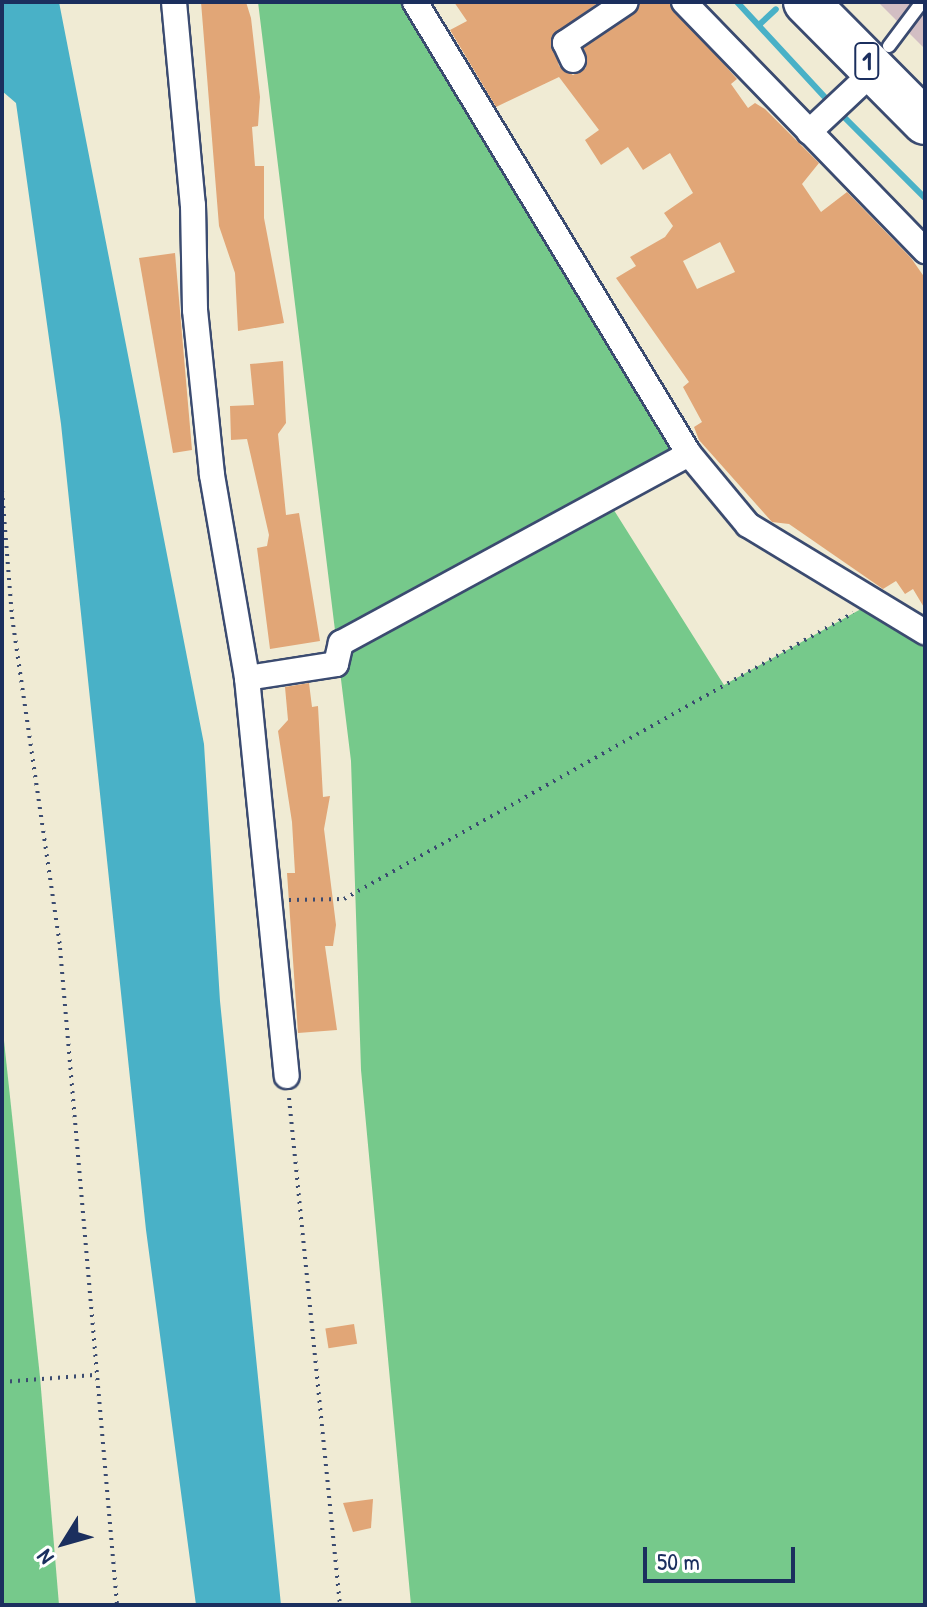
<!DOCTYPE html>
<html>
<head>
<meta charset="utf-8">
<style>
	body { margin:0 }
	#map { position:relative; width:927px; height:1607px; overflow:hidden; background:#f0ebd4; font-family:"Patrick Hand",sans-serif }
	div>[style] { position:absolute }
	.industrial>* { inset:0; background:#d2bec3 }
	.green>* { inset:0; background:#76c98b }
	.water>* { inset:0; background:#49b1c7 }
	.stream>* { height:6px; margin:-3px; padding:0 3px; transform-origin:3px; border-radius:3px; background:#49b1c7 }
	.building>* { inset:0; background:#e1a677; transform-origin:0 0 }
	.path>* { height:4px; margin-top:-2px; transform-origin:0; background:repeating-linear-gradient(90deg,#3b4b70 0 2px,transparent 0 8px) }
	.roads { filter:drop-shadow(2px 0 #3b4b70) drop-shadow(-2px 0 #3b4b70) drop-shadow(0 2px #3b4b70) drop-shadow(0 -2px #3b4b70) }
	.lane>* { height:12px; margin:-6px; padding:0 6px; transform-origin:6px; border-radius:6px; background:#fff }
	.street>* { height:24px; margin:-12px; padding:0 12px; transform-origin:12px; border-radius:12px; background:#fff }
	.highway>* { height:44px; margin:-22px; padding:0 22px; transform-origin:22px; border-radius:22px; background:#fff }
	span { translate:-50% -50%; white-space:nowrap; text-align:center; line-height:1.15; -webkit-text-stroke:6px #fff; paint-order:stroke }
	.shield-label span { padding:2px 6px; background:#fff; border:2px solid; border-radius:6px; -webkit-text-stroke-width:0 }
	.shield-label { font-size:26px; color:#1b2f5e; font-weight:700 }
	.frame { position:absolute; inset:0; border:4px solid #1b2f5e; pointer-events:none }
	.north { position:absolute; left:24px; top:1503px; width:80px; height:80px; -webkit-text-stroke:6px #fff; paint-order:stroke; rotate:233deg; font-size:22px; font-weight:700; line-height:32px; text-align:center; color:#1b2f5e }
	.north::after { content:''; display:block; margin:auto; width:28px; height:36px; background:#1b2f5e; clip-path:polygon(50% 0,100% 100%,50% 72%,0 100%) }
	.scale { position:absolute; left:643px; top:1547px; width:152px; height:36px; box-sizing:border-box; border:4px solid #1b2f5e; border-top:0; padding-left:10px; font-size:24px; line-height:28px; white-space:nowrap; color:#1b2f5e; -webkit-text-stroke:6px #fff; paint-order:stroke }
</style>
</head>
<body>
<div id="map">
	<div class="industrial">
		<i style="clip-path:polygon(878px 2px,925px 2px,925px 49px)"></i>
	</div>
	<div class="green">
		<i style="clip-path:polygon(258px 2px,408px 2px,674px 446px,600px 488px,724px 685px,870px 604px,925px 638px,925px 1605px,411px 1605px,361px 1070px,351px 761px)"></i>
		<i style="clip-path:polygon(2px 1022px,40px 1377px,59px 1605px,2px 1605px)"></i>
	</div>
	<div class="water">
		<i style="clip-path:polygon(2px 2px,59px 2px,204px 744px,220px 1001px,281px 1605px,196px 1605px,146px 1230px,61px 424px,16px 103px,2px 91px)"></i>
	</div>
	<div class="stream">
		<i style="left:737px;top:2px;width:140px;rotate:47.3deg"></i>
		<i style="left:759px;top:25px;width:23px;rotate:-43deg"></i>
		<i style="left:840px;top:113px;width:120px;rotate:45deg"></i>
	</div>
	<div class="building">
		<i style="clip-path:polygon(201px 2px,246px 2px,251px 18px,260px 97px,258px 126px,252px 127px,255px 166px,264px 166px,264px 218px,284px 323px,238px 331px,235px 273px,219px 226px)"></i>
		<i style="clip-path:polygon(evenodd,454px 2px,599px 2px,552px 36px,559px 66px,573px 75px,586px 68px,584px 48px,641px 2px,669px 2px,737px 79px,731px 84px,748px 108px,755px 103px,765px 109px,819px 163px,802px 184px,821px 212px,847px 192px,911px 258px,925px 278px,925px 609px,913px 589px,905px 594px,896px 581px,883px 589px,789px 524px,772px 522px,699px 440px,694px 427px,702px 422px,683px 387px,689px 382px,616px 278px,636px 266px,630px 257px,665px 237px,673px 226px,664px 213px,693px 193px,670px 153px,643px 170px,628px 147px,601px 165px,585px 140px,599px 130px,559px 77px,496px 107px,450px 30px,467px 21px,454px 2px,720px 242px,735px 272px,697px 289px,683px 261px,720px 242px)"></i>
		<i style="clip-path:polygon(175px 253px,192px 450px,173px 453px,139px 258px)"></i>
		<i style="clip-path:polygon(283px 361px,286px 423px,278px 434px,286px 515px,299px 513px,320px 641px,270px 649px,257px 548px,267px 546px,269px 535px,247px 439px,231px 440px,230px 406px,254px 405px,250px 364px)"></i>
		<i style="clip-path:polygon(309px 683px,312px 707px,318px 706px,323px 797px,330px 796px,324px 829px,336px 925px,333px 946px,325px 946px,337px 1030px,298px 1033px,287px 873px,295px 873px,292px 822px,278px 731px,288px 720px,285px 687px)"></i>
		<i style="left:354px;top:1324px;width:20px;height:29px;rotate:81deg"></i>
		<i style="clip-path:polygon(373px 1499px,371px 1528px,353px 1532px,343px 1503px)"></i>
	</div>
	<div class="path">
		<i style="left:2px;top:490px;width:127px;rotate:85.5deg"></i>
		<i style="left:12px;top:617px;width:334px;rotate:81.7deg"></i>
		<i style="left:60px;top:948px;width:659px;rotate:85.04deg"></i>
		<i style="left:289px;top:900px;width:55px;rotate:-1deg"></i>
		<i style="left:344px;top:899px;width:584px;rotate:-29.33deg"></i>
		<i style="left:289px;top:1098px;width:510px;rotate:84.26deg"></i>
		<i style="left:2px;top:1382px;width:92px;rotate:-4.4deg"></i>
	</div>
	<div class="roads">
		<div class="lane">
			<i style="left:889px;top:46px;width:55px;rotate:-53.1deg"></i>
		</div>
		<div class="street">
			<i style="left:174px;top:2px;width:204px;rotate:84.7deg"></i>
			<i style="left:193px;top:205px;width:105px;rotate:88.9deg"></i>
			<i style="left:195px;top:310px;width:166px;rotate:84.1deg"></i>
			<i style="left:212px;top:475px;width:206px;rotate:80.2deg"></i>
			<i style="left:247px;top:678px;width:400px;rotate:84.3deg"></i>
			<i style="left:684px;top:2px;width:347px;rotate:45.9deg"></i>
			<i style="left:573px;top:60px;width:19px;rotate:-115deg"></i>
			<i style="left:565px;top:43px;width:73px;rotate:-33.9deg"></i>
			<i style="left:809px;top:132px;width:92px;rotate:-43.2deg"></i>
			<i style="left:689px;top:454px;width:92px;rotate:50.3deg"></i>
			<i style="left:748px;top:525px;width:207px;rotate:31.2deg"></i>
			<i style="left:247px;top:678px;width:90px;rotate:-8.9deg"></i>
			<i style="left:336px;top:664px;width:22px;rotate:-77deg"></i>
			<i style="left:341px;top:643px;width:396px;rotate:-28.5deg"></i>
			<i style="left:689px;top:454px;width:529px;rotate:-121.22deg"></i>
		</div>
		<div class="highway">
			<i style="left:806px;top:2px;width:169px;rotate:45.2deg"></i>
		</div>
	</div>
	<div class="shield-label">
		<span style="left:867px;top:61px">1</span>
	</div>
	<div class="frame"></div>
	<div class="north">N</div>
	<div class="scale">50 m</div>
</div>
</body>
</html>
